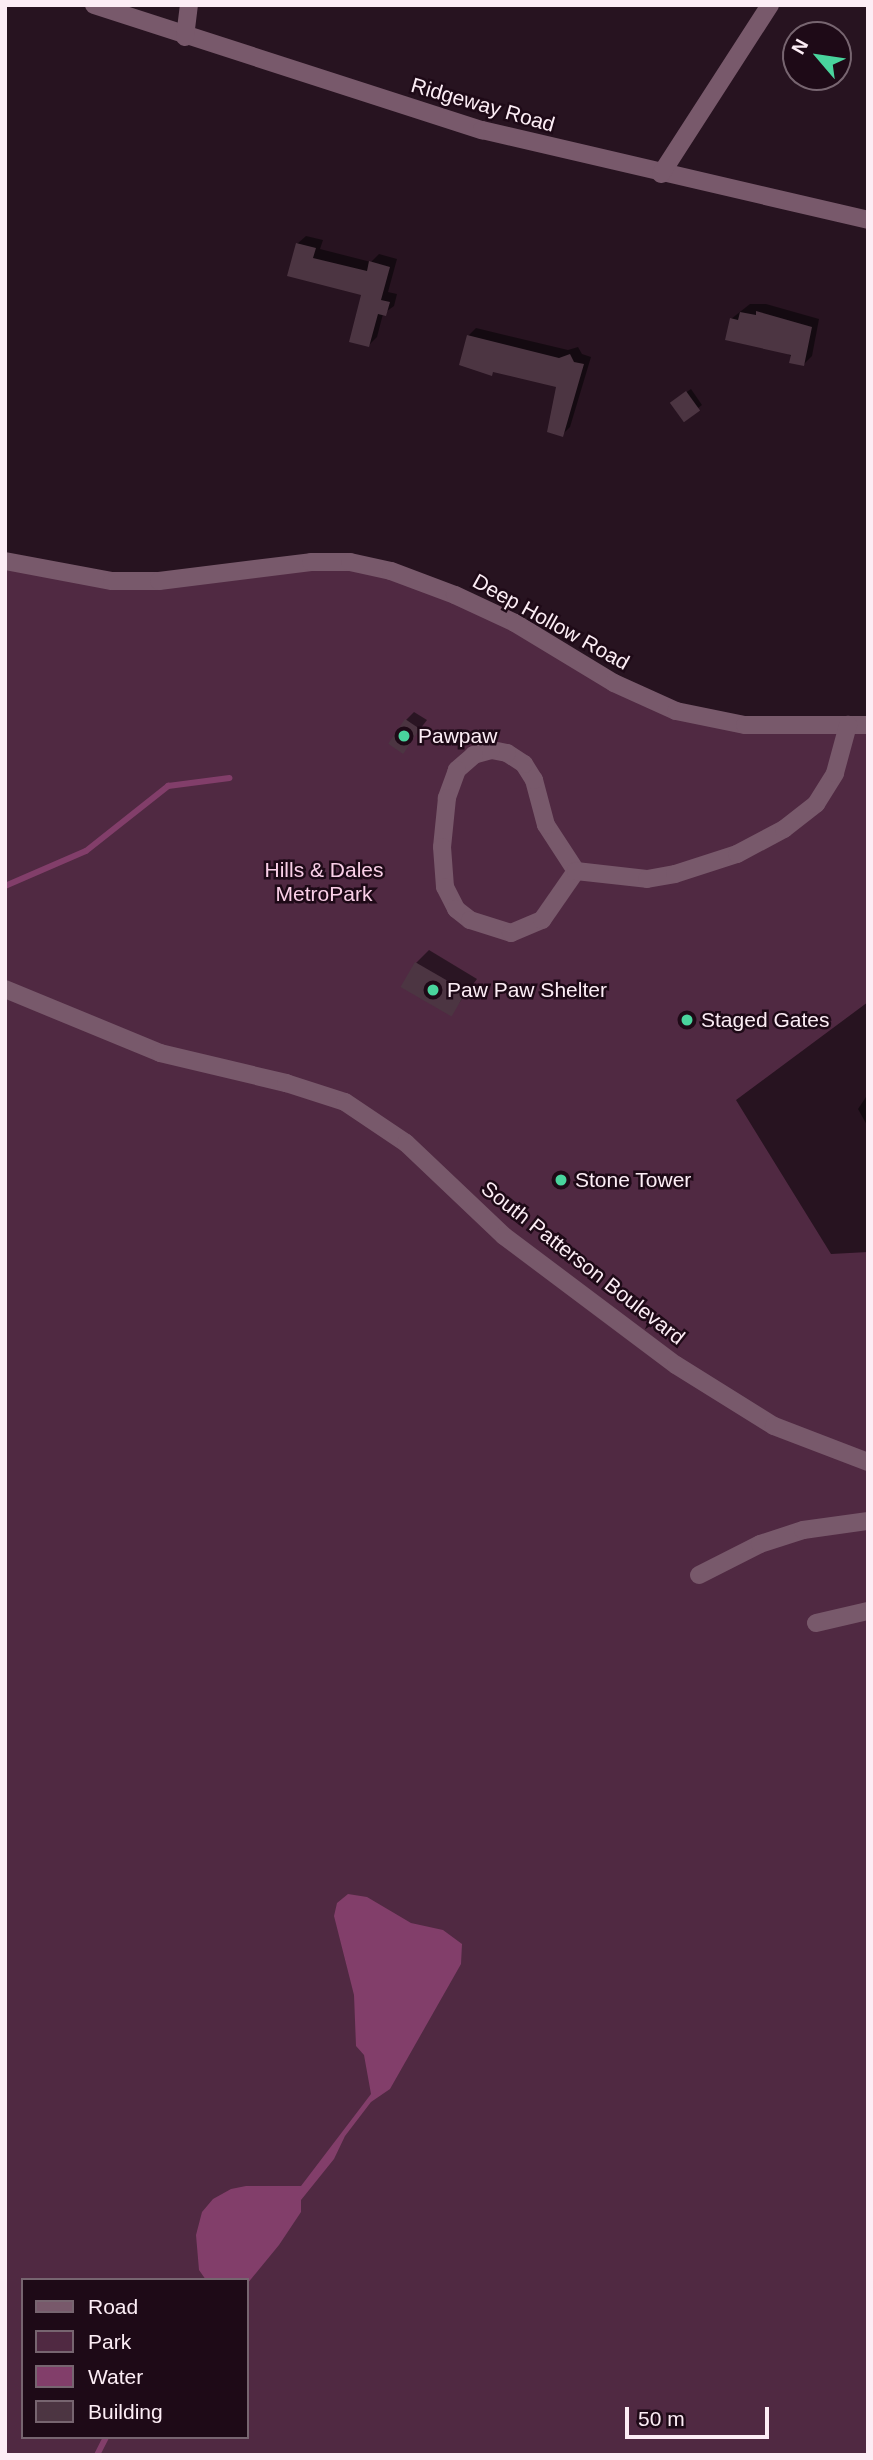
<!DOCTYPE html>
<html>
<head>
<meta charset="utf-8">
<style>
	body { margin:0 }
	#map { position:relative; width:873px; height:2460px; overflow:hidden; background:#271320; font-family:Helvetica,sans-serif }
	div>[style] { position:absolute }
	.green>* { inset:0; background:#502942 }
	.water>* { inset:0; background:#823e6a }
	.shadow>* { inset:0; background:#0007 }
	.stream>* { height:6px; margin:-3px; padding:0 3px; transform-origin:3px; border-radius:3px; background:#823e6a }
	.building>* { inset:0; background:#4c3542; transform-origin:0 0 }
	.minor>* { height:18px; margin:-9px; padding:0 9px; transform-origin:9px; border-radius:9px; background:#78596b }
	.dots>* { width:19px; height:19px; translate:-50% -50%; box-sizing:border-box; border:4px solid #1e0a17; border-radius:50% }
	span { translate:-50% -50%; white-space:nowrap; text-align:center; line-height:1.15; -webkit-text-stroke:5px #1e0a17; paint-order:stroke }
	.street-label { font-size:21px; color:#fcedf5 }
	.poi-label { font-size:21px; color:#fcedf5 }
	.left { translate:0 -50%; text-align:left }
	.park-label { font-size:21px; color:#f9cfe7 }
	.frame { position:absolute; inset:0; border:7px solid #fcedf5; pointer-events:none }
	.legend { position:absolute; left:21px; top:2278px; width:228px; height:161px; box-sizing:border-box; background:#1e0a17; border:2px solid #776570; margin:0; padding:9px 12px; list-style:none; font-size:21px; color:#fcedf5 }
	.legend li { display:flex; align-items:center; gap:14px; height:35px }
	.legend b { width:35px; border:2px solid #776570 }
	.north { position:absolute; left:782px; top:21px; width:70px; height:70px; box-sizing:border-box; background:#1e0a17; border:2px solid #776570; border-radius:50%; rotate:299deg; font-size:19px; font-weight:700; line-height:28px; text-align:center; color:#fcedf5 }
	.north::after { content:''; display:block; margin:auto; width:24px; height:32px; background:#49d49d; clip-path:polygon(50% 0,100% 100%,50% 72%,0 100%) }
	.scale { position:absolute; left:625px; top:2407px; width:144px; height:32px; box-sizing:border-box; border:4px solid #fcedf5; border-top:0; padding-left:9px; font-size:21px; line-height:24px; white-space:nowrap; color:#fcedf5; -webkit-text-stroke:5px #1e0a17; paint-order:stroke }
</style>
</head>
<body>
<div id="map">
	<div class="green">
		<i style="clip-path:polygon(evenodd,5px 561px,112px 581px,267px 566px,391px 571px,676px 711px,868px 725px,868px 1002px,736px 1100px,831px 1254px,868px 1252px,868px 2455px,5px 2455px,5px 561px,23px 2280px,247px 2280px,247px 2437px,23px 2437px,23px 2280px)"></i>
	</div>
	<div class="water">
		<i style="clip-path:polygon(348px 1894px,367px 1897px,411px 1923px,443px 1930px,462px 1944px,461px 1964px,390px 2089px,371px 2102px,345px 2136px,334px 2159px,301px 2200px,301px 2212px,279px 2245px,247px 2284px,247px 2280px,206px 2280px,199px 2270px,196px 2235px,202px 2212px,213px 2199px,231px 2189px,246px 2186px,301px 2186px,371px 2094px,364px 2055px,356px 2046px,354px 1995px,334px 1916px,337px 1903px)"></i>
	</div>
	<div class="shadow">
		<i style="clip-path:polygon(306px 236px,323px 240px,320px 249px,371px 262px,379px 254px,397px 259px,388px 292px,397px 294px,394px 306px,383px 314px,377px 337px,369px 345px,362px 293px,290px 274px,297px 244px)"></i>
		<i style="clip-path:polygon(750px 304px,766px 304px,819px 319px,812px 356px,804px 364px,731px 319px)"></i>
		<i style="clip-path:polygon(476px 328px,568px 350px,578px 347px,582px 354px,591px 357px,570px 427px,562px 435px,558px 386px,495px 370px,491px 374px,468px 336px)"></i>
		<i style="clip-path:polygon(691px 389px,702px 405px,684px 419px,676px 399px)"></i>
		<i style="clip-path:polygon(414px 712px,427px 720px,403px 751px,406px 720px)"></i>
		<i style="clip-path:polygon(429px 950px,477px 979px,450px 1015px,416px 963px)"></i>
		<i style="clip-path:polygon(868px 1094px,868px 1127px,858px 1109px)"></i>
	</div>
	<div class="stream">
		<i style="left:5px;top:886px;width:88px;rotate:-23.4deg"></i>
		<i style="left:86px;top:851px;width:105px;rotate:-38.4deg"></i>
		<i style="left:168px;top:786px;width:62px;rotate:-7.5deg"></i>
		<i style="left:97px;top:2455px;width:20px;rotate:-63deg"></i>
	</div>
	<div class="building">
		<i style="clip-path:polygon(296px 243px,316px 248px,313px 258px,367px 271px,369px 261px,390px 267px,381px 300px,390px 302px,386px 316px,378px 314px,369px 347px,349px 342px,361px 295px,287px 276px)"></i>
		<i style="clip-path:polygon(756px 311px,812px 327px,804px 366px,789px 363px,791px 355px,725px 340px,730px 318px,738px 320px,740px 312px,756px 315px)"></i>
		<i style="clip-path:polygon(467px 335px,559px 358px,570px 354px,574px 362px,584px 364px,563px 437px,547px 432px,556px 387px,493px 372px,492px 376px,459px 365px)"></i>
		<i style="left:686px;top:391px;width:24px;height:20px;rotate:54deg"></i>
		<i style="left:405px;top:719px;width:18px;height:30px;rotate:34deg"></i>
		<i style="left:415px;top:962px;width:59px;height:29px;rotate:30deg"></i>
	</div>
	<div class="minor">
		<i style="left:94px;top:5px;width:408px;rotate:17.9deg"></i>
		<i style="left:482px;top:130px;width:396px;rotate:13.1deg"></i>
		<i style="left:185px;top:37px;width:32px;rotate:-83deg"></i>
		<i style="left:661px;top:174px;width:201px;rotate:-57.2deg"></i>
		<i style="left:5px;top:561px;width:109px;rotate:10.6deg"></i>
		<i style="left:112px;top:581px;width:47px"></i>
		<i style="left:159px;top:581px;width:153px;rotate:-7.1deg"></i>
		<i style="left:311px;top:562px;width:39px"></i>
		<i style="left:350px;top:562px;width:42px;rotate:12.4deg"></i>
		<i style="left:391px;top:571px;width:68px;rotate:20.6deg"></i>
		<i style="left:455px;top:595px;width:66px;rotate:25deg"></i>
		<i style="left:515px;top:623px;width:116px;rotate:31.2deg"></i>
		<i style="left:614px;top:683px;width:68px;rotate:24.3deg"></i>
		<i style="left:676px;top:711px;width:70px;rotate:11.5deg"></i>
		<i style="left:745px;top:725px;width:123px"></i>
		<i style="left:576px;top:871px;width:55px;rotate:-123.1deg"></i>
		<i style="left:546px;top:825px;width:47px;rotate:-104.9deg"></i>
		<i style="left:534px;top:780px;width:19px;rotate:-122deg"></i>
		<i style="left:524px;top:764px;width:20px;rotate:-147deg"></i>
		<i style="left:507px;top:753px;width:16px;rotate:-169deg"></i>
		<i style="left:491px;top:750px;width:18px;rotate:164deg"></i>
		<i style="left:474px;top:755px;width:23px;rotate:139deg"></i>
		<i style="left:457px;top:770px;width:30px;rotate:110deg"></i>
		<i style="left:447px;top:798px;width:49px;rotate:95.8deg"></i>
		<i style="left:442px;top:847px;width:40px;rotate:85.7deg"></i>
		<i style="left:445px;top:887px;width:25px;rotate:63deg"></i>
		<i style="left:456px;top:909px;width:18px;rotate:38deg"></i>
		<i style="left:470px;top:920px;width:43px;rotate:17.6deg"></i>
		<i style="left:511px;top:933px;width:34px;rotate:-23deg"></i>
		<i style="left:542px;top:920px;width:60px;rotate:-55.2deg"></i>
		<i style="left:576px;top:871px;width:71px;rotate:6.4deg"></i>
		<i style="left:647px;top:879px;width:28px;rotate:-10deg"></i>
		<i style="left:675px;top:874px;width:65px;rotate:-17.9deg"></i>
		<i style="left:737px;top:854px;width:53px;rotate:-28deg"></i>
		<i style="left:784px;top:829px;width:41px;rotate:-38deg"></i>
		<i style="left:816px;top:804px;width:36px;rotate:-58deg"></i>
		<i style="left:835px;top:773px;width:50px;rotate:-74.8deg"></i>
		<i style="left:5px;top:989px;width:168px;rotate:22.4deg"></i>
		<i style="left:160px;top:1053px;width:130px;rotate:13.4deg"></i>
		<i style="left:286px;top:1083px;width:62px;rotate:17.9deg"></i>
		<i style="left:345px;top:1102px;width:73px;rotate:33.9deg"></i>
		<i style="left:406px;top:1143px;width:135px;rotate:43.5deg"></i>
		<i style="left:504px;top:1236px;width:215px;rotate:36.9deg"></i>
		<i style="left:676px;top:1365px;width:115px;rotate:31.9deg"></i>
		<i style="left:774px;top:1426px;width:101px;rotate:21deg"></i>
		<i style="left:699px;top:1575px;width:68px;rotate:-26.9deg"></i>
		<i style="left:760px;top:1544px;width:45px;rotate:-18deg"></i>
		<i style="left:803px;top:1530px;width:66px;rotate:-7.9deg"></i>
		<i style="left:816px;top:1623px;width:53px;rotate:-13deg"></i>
	</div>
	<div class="dots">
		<i style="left:404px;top:736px;background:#49d49d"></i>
		<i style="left:433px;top:990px;background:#49d49d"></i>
		<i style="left:687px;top:1020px;background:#49d49d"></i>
		<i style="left:561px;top:1180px;background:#49d49d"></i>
	</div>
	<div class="street-label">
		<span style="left:483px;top:105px;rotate:16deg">Ridgeway Road</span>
		<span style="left:551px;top:622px;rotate:29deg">Deep Hollow Road</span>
		<span style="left:583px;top:1263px;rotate:38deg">South Patterson Boulevard</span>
	</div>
	<div class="poi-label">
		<span class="left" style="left:418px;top:736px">Pawpaw</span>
		<span class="left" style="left:447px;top:990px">Paw Paw Shelter</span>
		<span class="left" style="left:701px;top:1020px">Staged Gates</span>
		<span class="left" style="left:575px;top:1180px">Stone Tower</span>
	</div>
	<div class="park-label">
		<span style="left:324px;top:882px">Hills &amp; Dales<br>MetroPark</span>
	</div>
	<div class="frame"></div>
	<ul class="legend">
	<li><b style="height:9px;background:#78596b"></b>Road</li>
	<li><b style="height:19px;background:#502942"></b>Park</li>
	<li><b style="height:19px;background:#823e6a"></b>Water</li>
	<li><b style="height:19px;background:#4c3542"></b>Building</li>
	</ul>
	<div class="north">N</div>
	<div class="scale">50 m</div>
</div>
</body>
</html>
